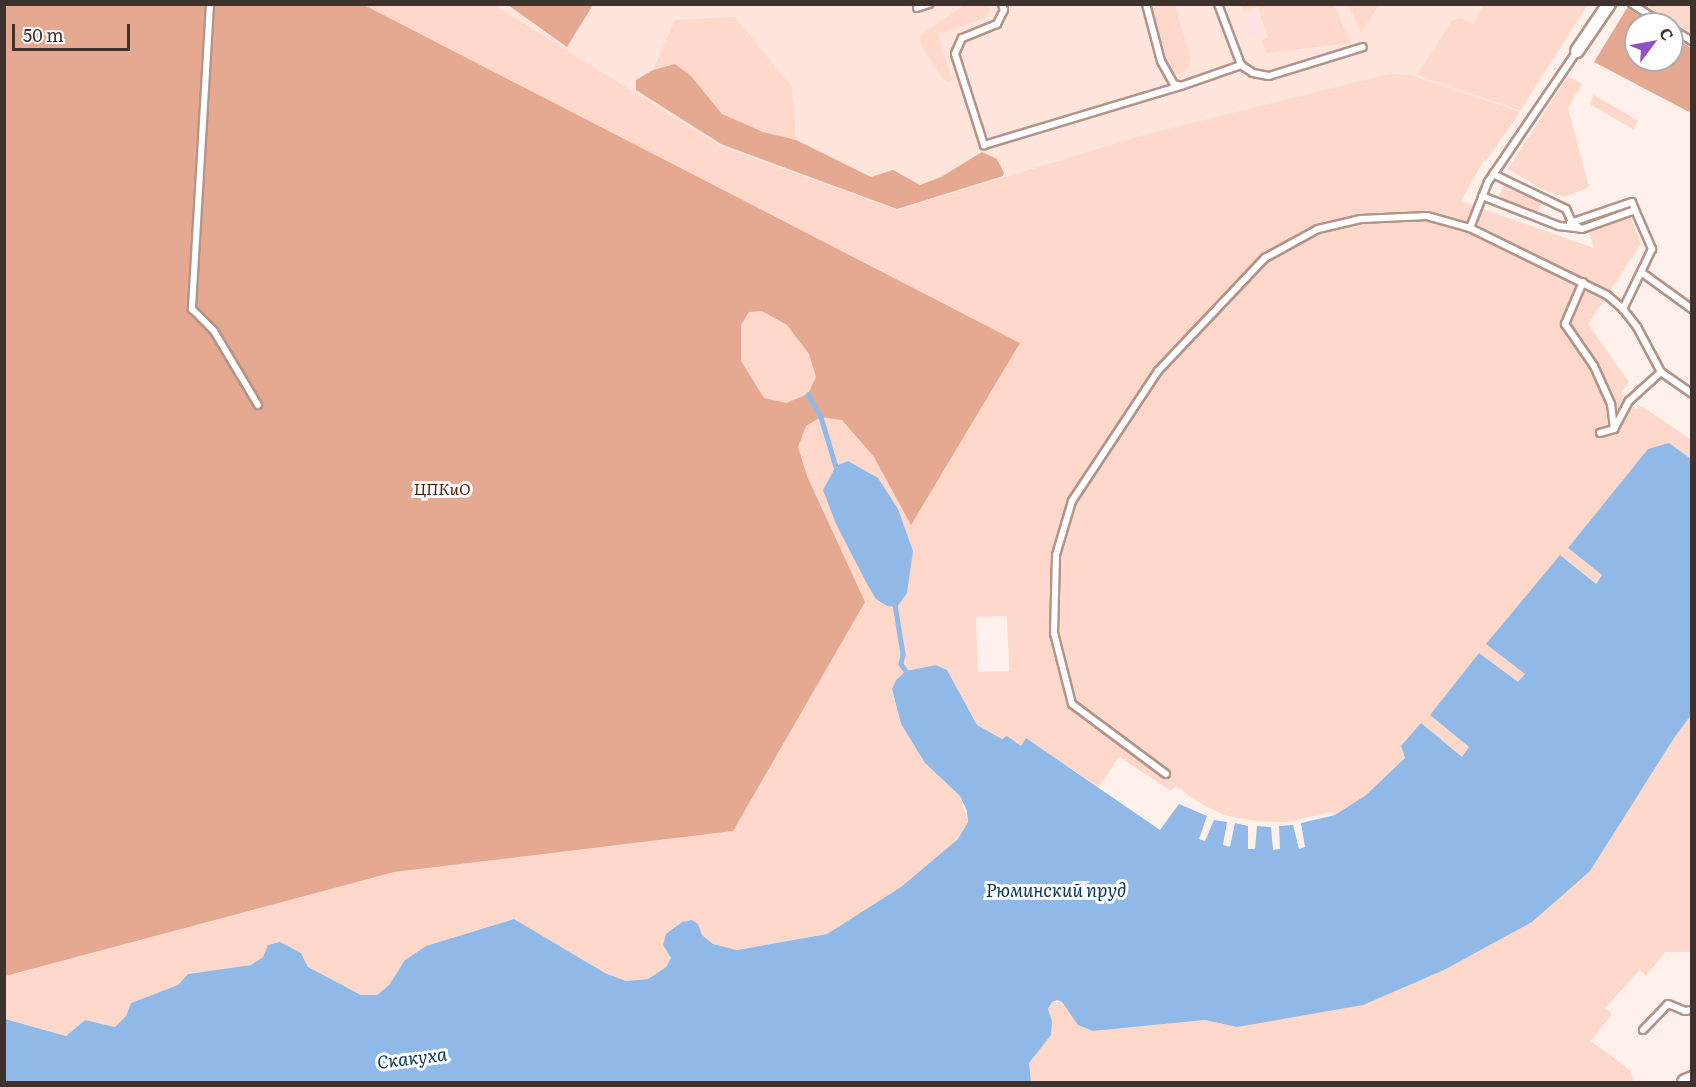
<!DOCTYPE html>
<html>
<head>
<meta charset="utf-8">
<style>
	body { margin:0 }
	#map { position:relative; width:1696px; height:1087px; overflow:hidden; background:#fef1eb; font-family:Literata,serif }
	div>[style] { position:absolute }
	.built>* { inset:0; background:#ffe5dc }
	.industrial>* { inset:0; background:#fde2e8; transform-origin:0 0 }
	.green>* { inset:0; background:#fed9cb; transform-origin:0 0 }
	.forest>* { inset:0; background:#e5a890 }
	.water>* { inset:0; background:#90b9e7 }
	.stream>* { height:4.5px; margin:-2.25px; padding:0 2.25px; transform-origin:2.25px; border-radius:2.25px; background:#90b9e7 }
	.roads { filter:drop-shadow(2px 0 #b39488) drop-shadow(-2px 0 #b39488) drop-shadow(0 2px #b39488) drop-shadow(0 -2px #b39488) }
	.service>* { height:6px; margin:-3px; padding:0 3px; transform-origin:3px; border-radius:3px; background:#fff }
	.minor>* { height:12px; margin:-6px; padding:0 6px; transform-origin:6px; border-radius:6px; background:#fff }
	.tertiary>* { height:15px; margin:-7.5px; padding:0 7.5px; transform-origin:7.5px; border-radius:7.5px; background:#fff }
	span { translate:-50% -50%; white-space:nowrap; text-align:center; line-height:1.15; -webkit-text-stroke:6px #fff; paint-order:stroke }
	.park-label { font-size:16px; color:#4d1700; font-style:italic }
	.water-label { font-size:18px; color:#08355f; font-style:italic }
	.frame { position:absolute; inset:0; border:6px solid #3f322d; pointer-events:none }
	.north { position:absolute; left:1624px; top:12px; width:60px; height:60px; box-sizing:border-box; background:#fff; border:2px solid #b2adab; border-radius:50%; rotate:58deg; font-size:16px; font-weight:700; line-height:24px; text-align:center; color:#3f322d }
	.north::after { content:''; display:block; margin:auto; width:21px; height:27px; background:#9150c5; clip-path:polygon(50% 0,100% 100%,50% 72%,0 100%) }
	.scale { position:absolute; left:12px; top:24px; width:118px; height:27px; box-sizing:border-box; border:3px solid #3f322d; border-top:0; padding-left:8px; font-size:18px; line-height:21px; white-space:nowrap; color:#3f322d; -webkit-text-stroke:4px #fff; paint-order:stroke }
</style>
</head>
<body>
<div id="map">
	<div class="built">
		<i style="clip-path:polygon(495px 5px,1589px 5px,1520px 112px,1411px 75px,1140px 136px,897px 210px,720px 146px)"></i>
	</div>
	<div class="industrial">
		<i style="left:1257px;top:13px;width:21px;height:13px;rotate:73deg"></i>
	</div>
	<div class="green">
		<i style="clip-path:polygon(966px 4px,988px 5px,990px 12px,983px 19px,938px 34px,952px 80px,950px 83px,945px 81px,920px 44px,920px 35px)"></i>
		<i style="clip-path:polygon(evenodd,4px 5px,495px 5px,720px 146px,897px 210px,1140px 136px,1389px 74px,1411px 75px,1520px 112px,1486px 161px,1484px 160px,1461px 201px,1594px 248px,1588px 230px,1630px 217px,1641px 244px,1588px 324px,1629px 382px,1621px 392px,1636px 409px,1642px 406px,1691px 440px,1691px 459px,1568px 548px,1602px 575px,1595px 584px,1487px 644px,1525px 674px,1518px 683px,1430px 715px,1470px 747px,1462px 757px,1401px 746px,1405px 758px,1366px 795px,1335px 815px,1332px 812px,1286px 822px,1257px 821px,1227px 816px,1201px 804px,1176px 786px,1171px 791px,1119px 757px,1099px 787px,1026px 739px,1021px 746px,1007px 736px,1003px 739px,977px 725px,947px 670px,936px 665px,906px 671px,892px 690px,901px 724px,925px 763px,960px 796px,968px 822px,958px 839px,901px 887px,827px 934px,737px 950px,713px 944px,702px 935px,698px 924px,663px 945px,671px 958px,666px 967px,648px 979px,626px 981px,605px 973px,514px 919px,426px 946px,405px 960px,389px 985px,377px 995px,361px 995px,308px 967px,301px 953px,268px 945px,263px 957px,251px 965px,188px 974px,178px 985px,131px 1003px,126px 1016px,115px 1027px,85px 1020px,66px 1036px,5px 1019px,4px 5px,1007px 616px,1009px 671px,978px 672px,976px 617px,1007px 616px)"></i>
		<i style="clip-path:polygon(1157px 5px,1175px 5px,1191px 59px,1188px 69px,1180px 74px,1171px 72px,1166px 64px,1152px 11px)"></i>
		<i style="clip-path:polygon(1241px 5px,1334px 5px,1351px 43px,1266px 53px,1262px 40px,1268px 38px,1258px 7px,1244px 12px)"></i>
		<i style="clip-path:polygon(1349px 5px,1379px 5px,1361px 33px)"></i>
		<i style="clip-path:polygon(1484px 5px,1587px 5px,1520px 110px,1417px 75px,1452px 20px,1462px 18px,1473px 25px)"></i>
		<i style="clip-path:polygon(1646px 5px,1691px 5px,1691px 33px)"></i>
		<i style="clip-path:polygon(735px 17px,792px 87px,796px 140px,763px 132px,722px 114px,691px 76px,675px 64px,653px 70px,675px 20px)"></i>
		<i style="clip-path:polygon(1568px 76px,1582px 84px,1568px 108px,1589px 187px,1565px 197px,1545px 191px,1508px 169px)"></i>
		<i style="left:1594px;top:95px;width:51px;height:10px;rotate:30deg"></i>
		<i style="left:1503px;top:186px;width:42px;height:12px;rotate:22deg"></i>
		<i style="clip-path:polygon(1691px 715px,1691px 952px,1665px 952px,1646px 976px,1640px 970px,1605px 1008px,1612px 1014px,1591px 1041px,1630px 1070px,1634px 1082px,1031px 1082px,1029px 1063px,1052px 1021px,1048px 1009px,1052px 1002px,1062px 1002px,1066px 1009px,1093px 1031px,1205px 1020px,1237px 1027px,1674px 738px)"></i>
	</div>
	<div class="forest">
		<i style="clip-path:polygon(evenodd,5px 5px,364px 5px,1020px 343px,911px 525px,874px 457px,842px 420px,821px 417px,806px 426px,798px 447px,807px 476px,865px 602px,733px 831px,394px 872px,5px 976px,5px 5px,762px 311px,787px 325px,809px 354px,816px 377px,808px 394px,786px 403px,764px 398px,741px 361px,741px 325px,749px 312px,762px 311px)"></i>
		<i style="clip-path:polygon(508px 5px,593px 5px,567px 47px)"></i>
		<i style="clip-path:polygon(1627px 8px,1652px 24px,1636px 24px,1636px 60px,1672px 60px,1672px 36px,1691px 48px,1691px 113px,1594px 62px)"></i>
		<i style="clip-path:polygon(675px 64px,691px 76px,722px 114px,763px 132px,796px 140px,871px 177px,893px 170px,920px 185px,941px 177px,982px 152px,997px 159px,1004px 173px,1003px 176px,897px 209px,721px 144px,636px 90px,636px 80px,653px 70px)"></i>
	</div>
	<div class="water">
		<i style="clip-path:polygon(1669px 443px,1691px 459px,1691px 715px,1674px 738px,1590px 871px,1532px 922px,1444px 970px,1363px 1005px,1237px 1027px,1205px 1020px,1093px 1031px,1078px 1025px,1062px 1002px,1057px 1000px,1052px 1002px,1048px 1009px,1052px 1021px,1051px 1035px,1029px 1063px,1031px 1082px,5px 1082px,5px 1019px,66px 1036px,85px 1020px,115px 1027px,126px 1016px,131px 1003px,178px 985px,188px 974px,251px 965px,263px 957px,268px 945px,280px 942px,301px 953px,308px 967px,361px 995px,377px 995px,389px 985px,405px 960px,426px 946px,514px 919px,605px 973px,626px 981px,648px 979px,666px 967px,671px 958px,663px 945px,666px 934px,682px 922px,692px 920px,698px 924px,702px 935px,713px 944px,737px 950px,827px 934px,901px 887px,958px 839px,968px 822px,967px 811px,960px 796px,925px 763px,901px 724px,892px 689px,896px 680px,906px 671px,936px 665px,947px 670px,977px 725px,1002px 739px,1007px 736px,1021px 746px,1026px 738px,1160px 830px,1179px 804px,1207px 816px,1199px 839px,1205px 841px,1214px 820px,1227px 822px,1223px 845px,1230px 847px,1235px 823px,1248px 826px,1248px 849px,1255px 849px,1257px 826px,1271px 827px,1273px 850px,1280px 849px,1279px 826px,1293px 825px,1299px 849px,1305px 847px,1301px 823px,1335px 815px,1366px 795px,1405px 758px,1401px 746px,1421px 723px,1462px 757px,1469px 747px,1430px 715px,1479px 653px,1518px 682px,1525px 674px,1486px 644px,1560px 555px,1596px 584px,1602px 575px,1568px 548px,1648px 449px)"></i>
		<i style="clip-path:polygon(848px 461px,878px 478px,898px 509px,913px 551px,907px 593px,897px 607px,887px 606px,876px 599px,867px 584px,836px 524px,823px 490px,836px 466px)"></i>
	</div>
	<div class="stream">
		<i style="left:808px;top:394px;width:26px;rotate:61deg"></i>
		<i style="left:821px;top:417px;width:55px;rotate:73.2deg"></i>
		<i style="left:895px;top:604px;width:51px;rotate:80.9deg"></i>
		<i style="left:903px;top:654px;width:10px;rotate:101deg"></i>
		<i style="left:901px;top:664px;width:12px;rotate:55deg"></i>
	</div>
	<div class="roads">
		<div class="service">
			<i style="left:210px;top:4px;width:306px;rotate:93.4deg"></i>
			<i style="left:192px;top:309px;width:31px;rotate:45deg"></i>
			<i style="left:214px;top:331px;width:86px;rotate:59.3deg"></i>
			<i style="left:1002px;top:4px;width:6px;rotate:72deg"></i>
			<i style="left:1004px;top:10px;width:16px;rotate:117deg"></i>
			<i style="left:997px;top:24px;width:38px;rotate:158deg"></i>
			<i style="left:962px;top:38px;width:17px;rotate:114deg"></i>
			<i style="left:955px;top:54px;width:96px;rotate:72.3deg"></i>
			<i style="left:984px;top:145px;width:206px;rotate:-16.7deg"></i>
			<i style="left:1146px;top:4px;width:59px;rotate:75.3deg"></i>
			<i style="left:1161px;top:61px;width:26px;rotate:61deg"></i>
			<i style="left:1174px;top:84px;width:7px;rotate:16deg"></i>
			<i style="left:1181px;top:86px;width:64px;rotate:-19.3deg"></i>
			<i style="left:1218px;top:4px;width:65px;rotate:69.3deg"></i>
			<i style="left:1241px;top:65px;width:14px;rotate:34deg"></i>
			<i style="left:1253px;top:73px;width:16px;rotate:11deg"></i>
			<i style="left:1269px;top:76px;width:98px;rotate:-17.1deg"></i>
			<i style="left:1632px;top:4px;width:37px;rotate:33deg"></i>
			<i style="left:917px;top:8px;width:13px;rotate:-18deg"></i>
			<i style="left:1672px;top:29px;width:23px;rotate:31deg"></i>
			<i style="left:1493px;top:174px;width:81px;rotate:25.6deg"></i>
			<i style="left:1566px;top:209px;width:14px;rotate:65deg"></i>
			<i style="left:1572px;top:222px;width:11px;rotate:38deg"></i>
			<i style="left:1482px;top:196px;width:83px;rotate:21.3deg"></i>
			<i style="left:1559px;top:226px;width:23px;rotate:7deg"></i>
			<i style="left:1582px;top:229px;width:56px;rotate:-19.7deg"></i>
			<i style="left:1635px;top:210px;width:43px;rotate:66.4deg"></i>
			<i style="left:1652px;top:249px;width:67px;rotate:115.8deg"></i>
			<i style="left:1570px;top:223px;width:65px;rotate:-18.7deg"></i>
			<i style="left:1632px;top:202px;width:9px;rotate:69deg"></i>
			<i style="left:1470px;top:228px;width:49px;rotate:-68.6deg"></i>
			<i style="left:1488px;top:182px;width:158px;rotate:-55.8deg"></i>
			<i style="left:1641px;top:272px;width:63px;rotate:36deg"></i>
			<i style="left:1583px;top:282px;width:46px;rotate:113.2deg"></i>
			<i style="left:1565px;top:324px;width:51px;rotate:55.4deg"></i>
			<i style="left:1594px;top:366px;width:42px;rotate:65.9deg"></i>
			<i style="left:1611px;top:404px;width:25px;rotate:83deg"></i>
			<i style="left:1600px;top:433px;width:15px;rotate:-16deg"></i>
			<i style="left:1614px;top:429px;width:32px;rotate:-62deg"></i>
			<i style="left:1629px;top:401px;width:43px;rotate:-42.2deg"></i>
			<i style="left:1166px;top:774px;width:117px;rotate:-143.3deg"></i>
			<i style="left:1072px;top:704px;width:73px;rotate:-104.2deg"></i>
			<i style="left:1054px;top:633px;width:78px;rotate:-88.5deg"></i>
			<i style="left:1056px;top:555px;width:56px;rotate:-73.5deg"></i>
			<i style="left:1072px;top:501px;width:156px;rotate:-56.5deg"></i>
			<i style="left:1158px;top:371px;width:156px;rotate:-46.6deg"></i>
			<i style="left:1265px;top:258px;width:60px;rotate:-28.7deg"></i>
			<i style="left:1318px;top:229px;width:44px;rotate:-13.1deg"></i>
			<i style="left:1361px;top:219px;width:66px;rotate:-2.6deg"></i>
			<i style="left:1427px;top:216px;width:45px;rotate:15.6deg"></i>
			<i style="left:1470px;top:228px;width:153px;rotate:26.1deg"></i>
			<i style="left:1607px;top:295px;width:21px;rotate:41deg"></i>
			<i style="left:1623px;top:309px;width:23px;rotate:52deg"></i>
			<i style="left:1637px;top:327px;width:51px;rotate:61.9deg"></i>
			<i style="left:1661px;top:372px;width:38px;rotate:35deg"></i>
			<i style="left:1643px;top:1030px;width:36px;rotate:-46deg"></i>
			<i style="left:1668px;top:1004px;width:18px;rotate:22deg"></i>
			<i style="left:1685px;top:1011px;width:7px;rotate:-8deg"></i>
		</div>
		<div class="minor">
			<i style="left:1577px;top:51px;width:57px;rotate:-55.8deg"></i>
		</div>
		<div class="tertiary">
			<i style="left:1685px;top:1082px;width:8px;rotate:-23deg"></i>
		</div>
	</div>
	<div class="park-label">
		<span style="left:442px;top:488px">ЦПКиО</span>
	</div>
	<div class="water-label">
		<span style="left:1056px;top:890px">Рюминский пруд</span>
		<span style="left:412px;top:1058px;rotate:-7deg">Скакуха</span>
	</div>
	<div class="frame"></div>
	<div class="north">С</div>
	<div class="scale">50 m</div>
</div>
</body>
</html>
